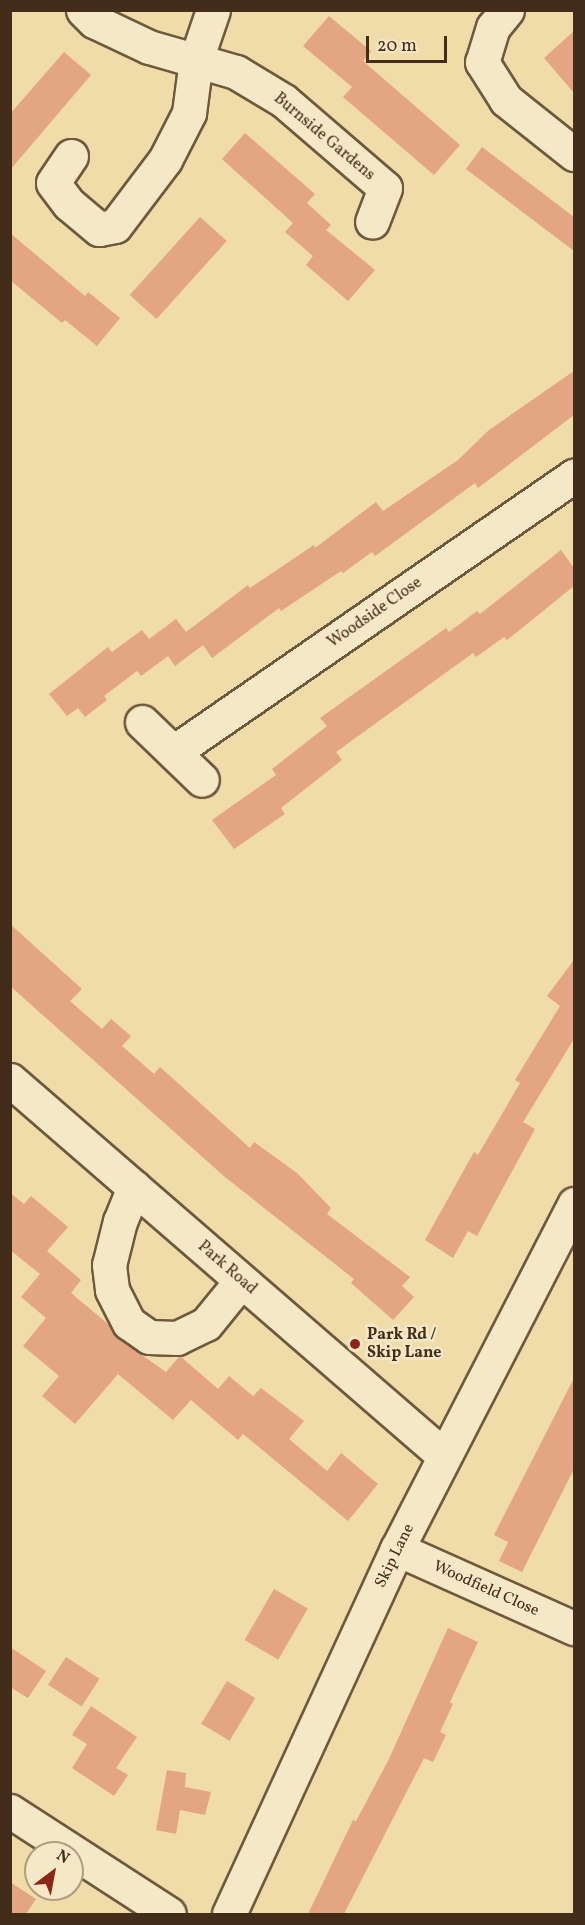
<!DOCTYPE html>
<html>
<head>
<meta charset="utf-8">
<style>
	body { margin:0 }
	#map { position:relative; width:585px; height:1925px; overflow:hidden; background:#efdca8; font-family:Vollkorn,serif }
	div>[style] { position:absolute }
	.building>* { inset:0; background:#e3a582; transform-origin:0 0 }
	.roads { filter:drop-shadow(2px 0 #6e593e) drop-shadow(-2px 0 #6e593e) drop-shadow(0 2px #6e593e) drop-shadow(0 -2px #6e593e) }
	.minor>* { height:33px; margin:-16.5px; padding:0 16.5px; transform-origin:16.5px; border-radius:16.5px; background:#f5e8c6 }
	.dots>* { width:16px; height:16px; translate:-50% -50%; box-sizing:border-box; border:3px solid #f5e8c6; border-radius:50% }
	span { translate:-50% -50%; white-space:nowrap; text-align:center; line-height:1.15; -webkit-text-stroke:5px #f5e8c6; paint-order:stroke }
	.street-label { font-size:16px; color:#432d1a }
	.poi-label { font-size:16px; color:#432d1a; font-weight:700 }
	.left { translate:0 -50%; text-align:left }
	.frame { position:absolute; inset:0; border:12px solid #432d1a; pointer-events:none }
	.north { position:absolute; left:24px; top:1841px; width:60px; height:60px; box-sizing:border-box; background:#f5e8c6; border:2px solid #ae9d81; border-radius:50%; rotate:32deg; font-size:16px; font-weight:700; line-height:24px; text-align:center; color:#432d1a }
	.north::after { content:''; display:block; margin:auto; width:21px; height:27px; background:#8f2418; clip-path:polygon(50% 0,100% 100%,50% 72%,0 100%) }
	.scale { position:absolute; left:366px; top:36px; width:81px; height:27px; box-sizing:border-box; border:3px solid #432d1a; border-top:0; padding-left:8px; font-size:18px; line-height:21px; white-space:nowrap; color:#432d1a; -webkit-text-stroke:4px #f5e8c6; paint-order:stroke }
</style>
</head>
<body>
<div id="map">
	<div class="building">
		<i style="clip-path:polygon(329px 16px,371px 51px,363px 61px,460px 145px,434px 175px,343px 97px,352px 87px,303px 46px)"></i>
		<i style="clip-path:polygon(574px 31px,574px 93px,544px 58px)"></i>
		<i style="clip-path:polygon(64px 52px,91px 75px,10px 170px,10px 114px)"></i>
		<i style="clip-path:polygon(245px 133px,315px 194px,307px 203px,331px 225px,326px 230px,375px 270px,348px 301px,306px 265px,313px 256px,285px 232px,293px 223px,222px 159px)"></i>
		<i style="clip-path:polygon(482px 147px,574px 217px,574px 251px,466px 169px)"></i>
		<i style="left:200px;top:217px;width:36px;height:105px;rotate:42deg"></i>
		<i style="clip-path:polygon(10px 233px,85px 296px,88px 292px,120px 318px,97px 346px,65px 320px,62px 323px,10px 280px)"></i>
		<i style="clip-path:polygon(574px 371px,574px 415px,478px 488px,475px 483px,375px 556px,372px 552px,343px 573px,341px 571px,281px 611px,279px 608px,212px 658px,203px 645px,175px 666px,168px 656px,141px 676px,137px 671px,104px 696px,107px 700px,85px 717px,78px 708px,67px 716px,49px 694px,108px 647px,112px 652px,142px 630px,149px 639px,176px 619px,186px 632px,248px 585px,250px 588px,314px 545px,315px 548px,376px 502px,383px 511px,458px 460px,489px 430px)"></i>
		<i style="clip-path:polygon(561px 550px,574px 568px,574px 586px,507px 640px,504px 637px,476px 657px,473px 653px,336px 752px,342px 760px,281px 808px,285px 814px,234px 849px,212px 820px,276px 775px,272px 769px,327px 726px,320px 718px,446px 628px,449px 632px,477px 611px,480px 614px)"></i>
		<i style="clip-path:polygon(10px 924px,82px 989px,70px 1001px,102px 1029px,111px 1019px,131px 1036px,122px 1046px,154px 1074px,160px 1067px,250px 1148px,254px 1142px,297px 1173px,331px 1208px,327px 1214px,410px 1277px,402px 1286px,414px 1297px,393px 1320px,351px 1283px,354px 1279px,225px 1177px,10px 986px)"></i>
		<i style="clip-path:polygon(574px 960px,574px 1039px,523px 1122px,535px 1129px,477px 1236px,468px 1231px,453px 1258px,425px 1240px,474px 1152px,478px 1155px,520px 1083px,515px 1080px,560px 1006px,547px 996px)"></i>
		<i style="clip-path:polygon(10px 1193px,24px 1204px,31px 1196px,68px 1227px,47px 1251px,81px 1280px,71px 1293px,108px 1324px,118px 1338px,166px 1372px,180px 1356px,218px 1389px,229px 1376px,253px 1396px,261px 1388px,304px 1421px,289px 1439px,327px 1471px,341px 1453px,378px 1484px,348px 1521px,243px 1434px,238px 1440px,191px 1400px,173px 1420px,118px 1374px,75px 1424px,42px 1396px,59px 1376px,23px 1346px,46px 1318px,21px 1297px,40px 1274px,10px 1250px)"></i>
		<i style="clip-path:polygon(574px 1378px,574px 1469px,522px 1572px,499px 1561px,508px 1542px,494px 1535px)"></i>
		<i style="left:274px;top:1589px;width:39px;height:59px;rotate:30deg"></i>
		<i style="clip-path:polygon(448px 1628px,478px 1642px,450px 1702px,453px 1704px,440px 1732px,446px 1735px,433px 1762px,424px 1758px,344px 1914px,308px 1914px,353px 1820px,356px 1821px,388px 1761px)"></i>
		<i style="clip-path:polygon(10px 1647px,46px 1671px,28px 1698px,10px 1687px)"></i>
		<i style="left:66px;top:1657px;width:40px;height:33px;rotate:33deg"></i>
		<i style="left:227px;top:1681px;width:33px;height:50px;rotate:31deg"></i>
		<i style="clip-path:polygon(91px 1706px,137px 1737px,116px 1768px,128px 1775px,114px 1796px,72px 1768px,87px 1744px,72px 1735px)"></i>
		<i style="clip-path:polygon(167px 1770px,186px 1773px,185px 1787px,211px 1792px,205px 1815px,180px 1810px,176px 1834px,156px 1830px)"></i>
		<i style="clip-path:polygon(10px 1882px,36px 1899px,26px 1914px,10px 1914px)"></i>
	</div>
	<div class="roads">
		<div class="minor">
			<i style="left:83px;top:10px;width:16px;rotate:45deg"></i>
			<i style="left:94px;top:21px;width:61px;rotate:25.3deg"></i>
			<i style="left:149px;top:47px;width:91px;rotate:16deg"></i>
			<i style="left:236px;top:72px;width:56px;rotate:31.1deg"></i>
			<i style="left:284px;top:101px;width:133px;rotate:40.7deg"></i>
			<i style="left:385px;top:188px;width:36px;rotate:111deg"></i>
			<i style="left:507px;top:10px;width:22px;rotate:129deg"></i>
			<i style="left:493px;top:27px;width:37px;rotate:107deg"></i>
			<i style="left:482px;top:62px;width:45px;rotate:57.7deg"></i>
			<i style="left:506px;top:100px;width:87px;rotate:38.5deg"></i>
			<i style="left:71px;top:156px;width:32px;rotate:124deg"></i>
			<i style="left:53px;top:183px;width:26px;rotate:53deg"></i>
			<i style="left:69px;top:204px;width:39px;rotate:40deg"></i>
			<i style="left:99px;top:229px;width:16px;rotate:-11deg"></i>
			<i style="left:115px;top:226px;width:83px;rotate:-52.9deg"></i>
			<i style="left:165px;top:160px;width:53px;rotate:-62.9deg"></i>
			<i style="left:189px;top:113px;width:53px;rotate:-82.5deg"></i>
			<i style="left:196px;top:60px;width:53px;rotate:-71.2deg"></i>
			<i style="left:142px;top:722px;width:83px;rotate:44deg"></i>
			<i style="left:175px;top:751px;width:485px;rotate:-34.6deg"></i>
			<i style="left:10px;top:1080px;width:574px;rotate:40.9deg"></i>
			<i style="left:134px;top:1187px;width:37px;rotate:112deg"></i>
			<i style="left:120px;top:1221px;width:45px;rotate:104deg"></i>
			<i style="left:109px;top:1265px;width:25px;rotate:83deg"></i>
			<i style="left:112px;top:1290px;width:37px;rotate:63deg"></i>
			<i style="left:129px;top:1323px;width:24px;rotate:35deg"></i>
			<i style="left:149px;top:1337px;width:28px;rotate:2deg"></i>
			<i style="left:177px;top:1338px;width:32px;rotate:-26deg"></i>
			<i style="left:206px;top:1324px;width:55px;rotate:-50.9deg"></i>
			<i style="left:397px;top:1549px;width:194px;rotate:24.1deg"></i>
			<i style="left:10px;top:1811px;width:189px;rotate:32.9deg"></i>
			<i style="left:229px;top:1914px;width:402px;rotate:-65.3deg"></i>
			<i style="left:397px;top:1549px;width:388px;rotate:-62.8deg"></i>
		</div>
	</div>
	<div class="dots">
		<i style="left:355px;top:1344px;background:#8f2418"></i>
	</div>
	<div class="street-label">
		<span style="left:324px;top:137px;rotate:40deg">Burnside Gardens</span>
		<span style="left:375px;top:613px;rotate:-35deg">Woodside Close</span>
		<span style="left:227px;top:1268px;rotate:41deg">Park Road</span>
		<span style="left:395px;top:1556px;rotate:-64deg">Skip Lane</span>
		<span style="left:486px;top:1589px;rotate:24deg">Woodfield Close</span>
	</div>
	<div class="poi-label">
		<span class="left" style="left:367px;top:1344px">Park Rd /<br>Skip Lane</span>
	</div>
	<div class="frame"></div>
	<div class="north">N</div>
	<div class="scale">20 m</div>
</div>
</body>
</html>
